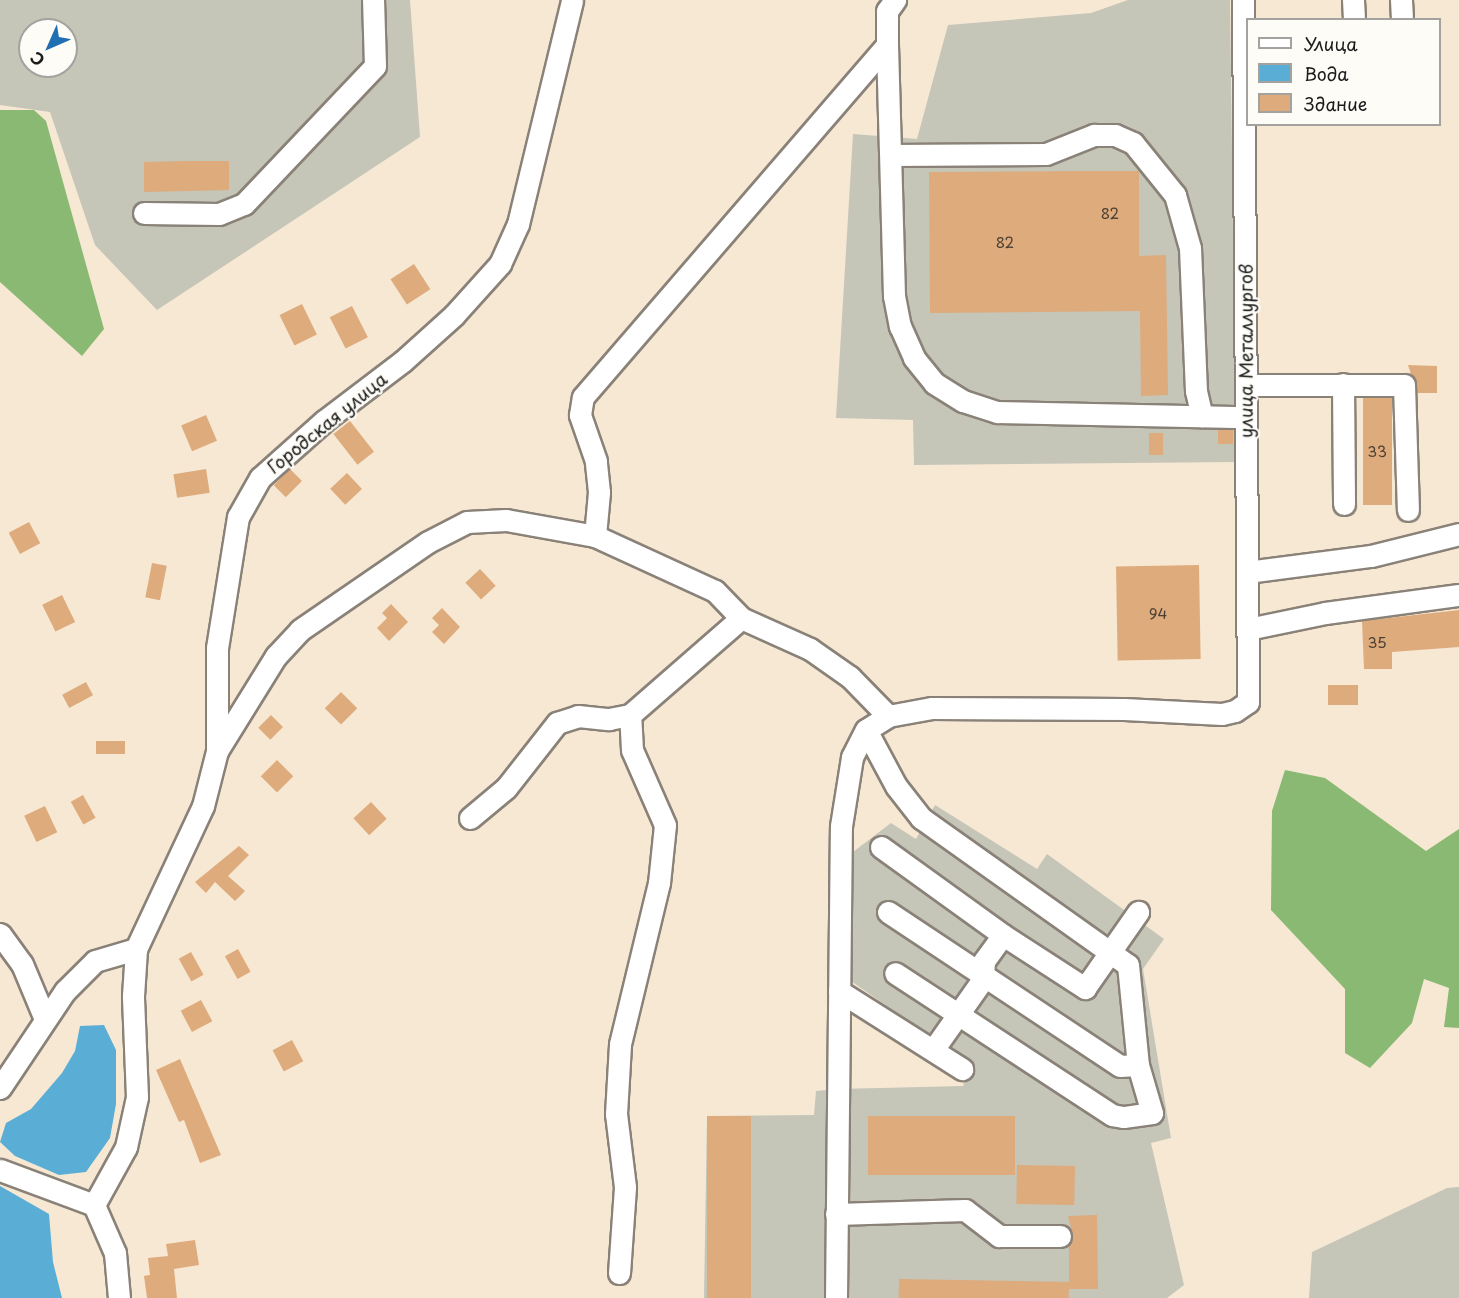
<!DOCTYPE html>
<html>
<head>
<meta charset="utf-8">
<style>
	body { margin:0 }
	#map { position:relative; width:1459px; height:1298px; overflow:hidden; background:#f7e8d4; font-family:"Playpen Sans",sans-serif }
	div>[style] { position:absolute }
	.industrial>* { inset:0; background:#c5c5b8 }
	.forest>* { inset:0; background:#89b972 }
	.water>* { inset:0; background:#5aaed5 }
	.building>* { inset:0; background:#deab7c; transform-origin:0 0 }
	.roads { filter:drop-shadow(2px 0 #8a8278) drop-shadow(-2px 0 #8a8278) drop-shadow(0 2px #8a8278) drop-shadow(0 -2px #8a8278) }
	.minor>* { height:21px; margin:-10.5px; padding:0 10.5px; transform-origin:10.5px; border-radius:10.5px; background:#fff }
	span { translate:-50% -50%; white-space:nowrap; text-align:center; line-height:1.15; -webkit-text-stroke:4.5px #fdfcf7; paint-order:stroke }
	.number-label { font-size:15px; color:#4c4034 }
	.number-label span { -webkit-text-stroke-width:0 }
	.street-label { font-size:18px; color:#1c1c1c }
	.legend { position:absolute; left:1246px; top:18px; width:195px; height:108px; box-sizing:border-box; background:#fdfcf7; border:2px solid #a3a29f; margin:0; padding:8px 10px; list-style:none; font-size:18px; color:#1c1c1c }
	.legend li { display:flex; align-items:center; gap:12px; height:30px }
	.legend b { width:30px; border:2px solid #a3a29f }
	.north { position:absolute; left:18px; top:18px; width:60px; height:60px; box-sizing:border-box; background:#fdfcf7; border:2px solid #a3a29f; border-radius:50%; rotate:225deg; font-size:16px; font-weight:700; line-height:24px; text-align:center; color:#1c1c1c }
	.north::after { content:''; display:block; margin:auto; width:21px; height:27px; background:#1f6fb2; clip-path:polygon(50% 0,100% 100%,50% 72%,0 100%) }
</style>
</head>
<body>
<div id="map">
	<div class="industrial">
		<i style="clip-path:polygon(evenodd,0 0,410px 0,420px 137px,157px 310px,95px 245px,50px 112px,0 105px,0 0,30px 30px,66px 30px,66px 66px,30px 66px,30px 30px)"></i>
		<i style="clip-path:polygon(1128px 0,1230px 0,1236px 462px,914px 465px,913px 420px,836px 418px,853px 134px,917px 139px,948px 25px,1091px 13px)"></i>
		<i style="clip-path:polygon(935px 805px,1037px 869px,1047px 854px,1164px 939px,1143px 969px,1171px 1138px,1151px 1143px,1184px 1285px,1167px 1298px,704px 1298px,707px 1116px,814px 1115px,816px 1091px,838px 1089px,963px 1086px,970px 1064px,848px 979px,849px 855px,891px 823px,916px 839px)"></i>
		<i style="clip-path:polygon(1459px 1187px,1459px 1298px,1309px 1298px,1312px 1252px,1447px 1188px)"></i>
	</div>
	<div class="forest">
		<i style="clip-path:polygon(0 110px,34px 110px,46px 121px,104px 329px,82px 356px,0 282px)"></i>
		<i style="clip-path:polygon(1285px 770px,1325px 778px,1426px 851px,1459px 829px,1459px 1028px,1444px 1027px,1449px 988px,1424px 979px,1412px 1023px,1370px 1068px,1345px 1053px,1345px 989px,1271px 910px,1272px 811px)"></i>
	</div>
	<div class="water">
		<i style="clip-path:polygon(104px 1025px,116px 1050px,116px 1104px,110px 1138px,86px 1172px,59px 1175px,15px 1156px,0 1142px,6px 1123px,31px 1109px,62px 1073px,75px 1051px,80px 1026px)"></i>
		<i style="clip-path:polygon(0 1186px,49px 1214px,53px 1262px,62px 1298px,0 1298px)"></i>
	</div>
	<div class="building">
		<i style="clip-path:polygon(187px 161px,229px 161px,229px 190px,144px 192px,144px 162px)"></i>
		<i style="clip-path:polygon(1080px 171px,1139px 171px,1139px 256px,1166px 255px,1168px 395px,1141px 396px,1140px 311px,930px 313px,929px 172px)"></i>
		<i style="left:414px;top:264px;width:30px;height:28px;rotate:57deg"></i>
		<i style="left:302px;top:304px;width:34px;height:25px;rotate:64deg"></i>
		<i style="left:352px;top:306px;width:35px;height:25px;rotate:63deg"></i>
		<i style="clip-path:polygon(1408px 365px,1437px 366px,1437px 393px,1417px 393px)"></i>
		<i style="left:1363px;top:398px;width:29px;height:107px"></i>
		<i style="left:206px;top:415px;width:28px;height:27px;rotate:67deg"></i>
		<i style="left:350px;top:421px;width:39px;height:21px;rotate:52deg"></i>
		<i style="left:1218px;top:429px;width:15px;height:15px"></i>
		<i style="left:1149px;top:433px;width:14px;height:22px"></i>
		<i style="left:206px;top:469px;width:24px;height:33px;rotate:81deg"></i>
		<i style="left:290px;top:469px;width:17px;height:23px;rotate:45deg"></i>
		<i style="left:347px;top:473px;width:22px;height:23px;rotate:47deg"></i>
		<i style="left:29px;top:522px;width:24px;height:23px;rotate:62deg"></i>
		<i style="left:152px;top:563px;width:15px;height:35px;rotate:11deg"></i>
		<i style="left:1199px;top:565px;width:94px;height:83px;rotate:89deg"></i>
		<i style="left:480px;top:569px;width:23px;height:20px;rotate:47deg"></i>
		<i style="left:62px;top:595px;width:30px;height:22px;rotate:64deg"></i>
		<i style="clip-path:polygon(391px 604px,408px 622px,389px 641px,377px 628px,387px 618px,382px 613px)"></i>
		<i style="clip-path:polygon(442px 608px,460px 627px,444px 644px,432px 632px,439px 625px,432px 618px)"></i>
		<i style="clip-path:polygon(1459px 610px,1459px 647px,1392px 652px,1392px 669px,1364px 669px,1362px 621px)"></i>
		<i style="left:86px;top:682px;width:15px;height:27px;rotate:62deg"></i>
		<i style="left:1328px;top:685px;width:30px;height:20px"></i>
		<i style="left:341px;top:692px;width:23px;height:23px;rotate:45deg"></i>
		<i style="left:271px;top:715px;width:17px;height:18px;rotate:45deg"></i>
		<i style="left:125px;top:741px;width:13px;height:29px;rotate:90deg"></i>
		<i style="left:277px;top:760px;width:23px;height:23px;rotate:45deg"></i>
		<i style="left:83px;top:795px;width:26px;height:14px;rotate:61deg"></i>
		<i style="left:371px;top:802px;width:23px;height:24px;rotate:47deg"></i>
		<i style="left:45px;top:806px;width:29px;height:23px;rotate:65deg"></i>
		<i style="clip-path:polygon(239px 846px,249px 855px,228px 876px,245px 891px,235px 901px,215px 882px,206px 893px,195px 882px)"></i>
		<i style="left:238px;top:949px;width:26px;height:15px;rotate:61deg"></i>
		<i style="left:191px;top:952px;width:26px;height:14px;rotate:61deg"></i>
		<i style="left:201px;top:1000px;width:24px;height:23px;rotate:62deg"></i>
		<i style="left:292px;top:1040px;width:24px;height:22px;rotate:62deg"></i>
		<i style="clip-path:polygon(180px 1059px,221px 1155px,200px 1163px,184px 1120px,179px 1122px,156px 1070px)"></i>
		<i style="left:707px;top:1116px;width:44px;height:182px"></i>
		<i style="left:868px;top:1116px;width:147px;height:59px"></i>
		<i style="left:1017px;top:1165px;width:58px;height:39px;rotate:1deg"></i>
		<i style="clip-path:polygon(1097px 1215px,1098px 1289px,1069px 1289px,1069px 1245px,1073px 1235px,1068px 1216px)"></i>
		<i style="clip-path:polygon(195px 1240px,199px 1265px,174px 1269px,177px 1298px,147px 1298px,144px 1276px,150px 1275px,148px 1258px,168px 1256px,166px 1244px)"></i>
		<i style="left:899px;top:1279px;width:170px;height:19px;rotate:1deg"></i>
	</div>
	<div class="roads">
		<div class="minor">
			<i style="left:1353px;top:0;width:20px;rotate:87deg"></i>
			<i style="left:1401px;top:0;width:20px;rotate:87deg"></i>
			<i style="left:887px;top:45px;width:251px;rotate:88.4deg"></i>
			<i style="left:894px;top:296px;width:31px;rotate:79deg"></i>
			<i style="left:900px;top:326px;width:35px;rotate:66deg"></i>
			<i style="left:914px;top:358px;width:32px;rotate:51deg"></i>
			<i style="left:934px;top:383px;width:34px;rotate:32deg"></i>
			<i style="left:963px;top:401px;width:36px;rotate:18deg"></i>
			<i style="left:997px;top:412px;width:249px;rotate:1.2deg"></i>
			<i style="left:891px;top:155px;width:155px;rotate:-0.4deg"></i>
			<i style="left:1046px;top:154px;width:52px;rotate:-21.6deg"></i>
			<i style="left:1094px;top:135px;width:21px"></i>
			<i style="left:1115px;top:135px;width:20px;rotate:24deg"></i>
			<i style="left:1133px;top:143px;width:67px;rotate:51.1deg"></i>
			<i style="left:1175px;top:195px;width:55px;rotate:74.2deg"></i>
			<i style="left:1190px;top:248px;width:143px;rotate:87.6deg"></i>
			<i style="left:1196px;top:391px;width:26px;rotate:77deg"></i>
			<i style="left:144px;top:213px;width:75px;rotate:0.8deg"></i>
			<i style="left:219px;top:214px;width:27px;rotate:-22deg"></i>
			<i style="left:244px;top:204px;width:190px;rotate:-46.5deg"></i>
			<i style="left:375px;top:66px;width:66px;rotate:-91.7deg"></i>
			<i style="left:1343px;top:384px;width:120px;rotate:89.5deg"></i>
			<i style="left:1246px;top:385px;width:158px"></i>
			<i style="left:1404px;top:385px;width:125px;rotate:88.2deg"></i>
			<i style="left:595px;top:536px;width:44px;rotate:-84.8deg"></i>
			<i style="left:599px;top:492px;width:31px;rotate:-96deg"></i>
			<i style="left:596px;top:461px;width:49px;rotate:-109.2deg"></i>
			<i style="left:580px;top:415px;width:18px;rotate:-81deg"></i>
			<i style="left:583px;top:397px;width:465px;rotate:-49.2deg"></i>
			<i style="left:887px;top:45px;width:34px;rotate:-90deg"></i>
			<i style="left:887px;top:11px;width:14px;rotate:-54deg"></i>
			<i style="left:1247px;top:572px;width:125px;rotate:-7.4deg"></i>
			<i style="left:1371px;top:556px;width:91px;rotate:-14deg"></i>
			<i style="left:1248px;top:629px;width:79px;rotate:-11.7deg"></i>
			<i style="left:1325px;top:613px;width:135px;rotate:-7.7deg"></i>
			<i style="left:866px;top:730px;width:64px;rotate:61.8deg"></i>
			<i style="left:896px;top:786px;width:41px;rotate:52deg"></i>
			<i style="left:921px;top:818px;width:254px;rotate:35.4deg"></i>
			<i style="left:1128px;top:965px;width:100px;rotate:84.3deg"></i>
			<i style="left:1138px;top:1065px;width:50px;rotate:73.7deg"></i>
			<i style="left:1152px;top:1113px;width:29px;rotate:172deg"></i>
			<i style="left:1123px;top:1117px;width:11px;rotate:-170deg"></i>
			<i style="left:1112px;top:1115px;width:259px;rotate:-146.8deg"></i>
			<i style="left:217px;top:751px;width:112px;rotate:-58.2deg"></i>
			<i style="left:276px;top:656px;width:35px;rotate:-47deg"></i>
			<i style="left:300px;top:630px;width:155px;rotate:-34.5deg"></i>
			<i style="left:428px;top:542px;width:44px;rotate:-27.1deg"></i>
			<i style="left:467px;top:522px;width:39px;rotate:-3deg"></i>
			<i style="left:506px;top:520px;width:90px;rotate:10.2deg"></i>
			<i style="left:595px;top:536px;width:132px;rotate:24.6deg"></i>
			<i style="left:715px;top:591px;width:37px;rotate:46deg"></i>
			<i style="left:741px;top:618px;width:76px;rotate:24.2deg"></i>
			<i style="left:810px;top:649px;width:49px;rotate:35deg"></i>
			<i style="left:850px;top:677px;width:54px;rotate:45.7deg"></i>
			<i style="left:470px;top:818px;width:47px;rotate:-39.8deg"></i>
			<i style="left:506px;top:788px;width:83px;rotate:-51.9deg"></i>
			<i style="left:557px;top:723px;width:22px;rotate:-18deg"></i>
			<i style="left:578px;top:716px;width:31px;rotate:6deg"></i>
			<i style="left:609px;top:719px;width:21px;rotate:-11deg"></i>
			<i style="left:630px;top:715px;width:147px;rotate:-41.1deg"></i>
			<i style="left:881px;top:847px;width:150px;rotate:35.8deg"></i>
			<i style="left:888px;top:912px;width:278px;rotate:33.6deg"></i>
			<i style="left:1120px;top:1066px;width:18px;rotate:-3deg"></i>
			<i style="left:0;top:934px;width:37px;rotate:54deg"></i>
			<i style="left:22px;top:964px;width:60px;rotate:67.3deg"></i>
			<i style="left:839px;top:991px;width:146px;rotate:32.4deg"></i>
			<i style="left:933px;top:1050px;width:87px;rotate:-54.8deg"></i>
			<i style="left:983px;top:979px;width:18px;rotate:-87deg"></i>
			<i style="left:984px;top:961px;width:32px;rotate:-54deg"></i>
			<i style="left:1003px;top:935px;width:98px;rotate:32.9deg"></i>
			<i style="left:1085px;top:988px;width:93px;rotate:-55.1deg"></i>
			<i style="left:0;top:1088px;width:117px;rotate:-56.2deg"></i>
			<i style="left:65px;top:991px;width:42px;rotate:-45deg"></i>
			<i style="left:95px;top:961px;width:43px;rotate:-16.3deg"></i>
			<i style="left:0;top:1170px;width:100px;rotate:20.4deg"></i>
			<i style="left:836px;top:1214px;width:129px;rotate:-1.8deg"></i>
			<i style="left:965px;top:1210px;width:43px;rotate:37.4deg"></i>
			<i style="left:999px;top:1236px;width:61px"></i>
			<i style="left:619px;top:1273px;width:86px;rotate:-86deg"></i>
			<i style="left:625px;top:1187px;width:74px;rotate:-97deg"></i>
			<i style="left:616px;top:1114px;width:70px;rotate:-86.7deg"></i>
			<i style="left:620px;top:1044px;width:166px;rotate:-76.4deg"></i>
			<i style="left:659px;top:883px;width:58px;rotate:-84.1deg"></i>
			<i style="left:665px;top:825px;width:82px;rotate:-113.7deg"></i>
			<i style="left:632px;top:750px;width:35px;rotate:-93deg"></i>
			<i style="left:119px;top:1298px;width:45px;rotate:-95.1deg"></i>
			<i style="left:115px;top:1253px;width:52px;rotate:-113.6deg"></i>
			<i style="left:94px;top:1205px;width:66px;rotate:-61.1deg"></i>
			<i style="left:126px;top:1147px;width:51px;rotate:-77.6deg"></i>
			<i style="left:137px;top:1097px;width:101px;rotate:-92.3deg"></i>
			<i style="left:133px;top:996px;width:47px;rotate:-86.3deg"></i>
			<i style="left:136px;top:949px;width:158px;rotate:-64.9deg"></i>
			<i style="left:203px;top:806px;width:57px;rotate:-75.7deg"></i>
			<i style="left:217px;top:751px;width:103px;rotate:-90deg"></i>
			<i style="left:217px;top:648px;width:133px;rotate:-80.9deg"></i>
			<i style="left:238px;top:517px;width:45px;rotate:-60.6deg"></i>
			<i style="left:260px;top:478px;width:86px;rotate:-41.7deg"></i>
			<i style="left:324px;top:421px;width:99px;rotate:-37.2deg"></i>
			<i style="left:403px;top:361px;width:69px;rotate:-42deg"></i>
			<i style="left:454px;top:315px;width:69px;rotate:-48deg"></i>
			<i style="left:500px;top:264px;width:44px;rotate:-65.8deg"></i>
			<i style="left:518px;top:224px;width:230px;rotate:-76.4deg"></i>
			<i style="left:836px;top:1298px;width:472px;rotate:-89.4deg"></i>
			<i style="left:841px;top:826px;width:70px;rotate:-80.9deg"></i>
			<i style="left:852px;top:757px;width:30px;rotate:-63deg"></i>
			<i style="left:866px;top:730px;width:26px;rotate:-32deg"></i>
			<i style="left:888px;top:716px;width:45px;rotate:-10.3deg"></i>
			<i style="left:932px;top:708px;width:192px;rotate:0.3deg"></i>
			<i style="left:1124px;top:709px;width:98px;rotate:2.9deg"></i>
			<i style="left:1222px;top:714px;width:13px;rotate:-13deg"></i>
			<i style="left:1235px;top:711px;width:16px;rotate:-35deg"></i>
			<i style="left:1248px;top:702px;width:702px;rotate:-90.41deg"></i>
		</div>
	</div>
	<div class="number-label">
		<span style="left:1110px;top:213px">82</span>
		<span style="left:1005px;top:242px">82</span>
		<span style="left:1377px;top:451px">33</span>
		<span style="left:1158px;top:613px">94</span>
		<span style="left:1377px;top:642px">35</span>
	</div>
	<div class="street-label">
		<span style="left:1246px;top:351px;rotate:-90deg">улица Металлургов</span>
		<span style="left:327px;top:423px;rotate:-39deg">Городская улица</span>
	</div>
	<ul class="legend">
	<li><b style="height:8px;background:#fff"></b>Улица</li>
	<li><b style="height:16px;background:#5aaed5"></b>Вода</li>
	<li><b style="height:16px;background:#deab7c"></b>Здание</li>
	</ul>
	<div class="north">С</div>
</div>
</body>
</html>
